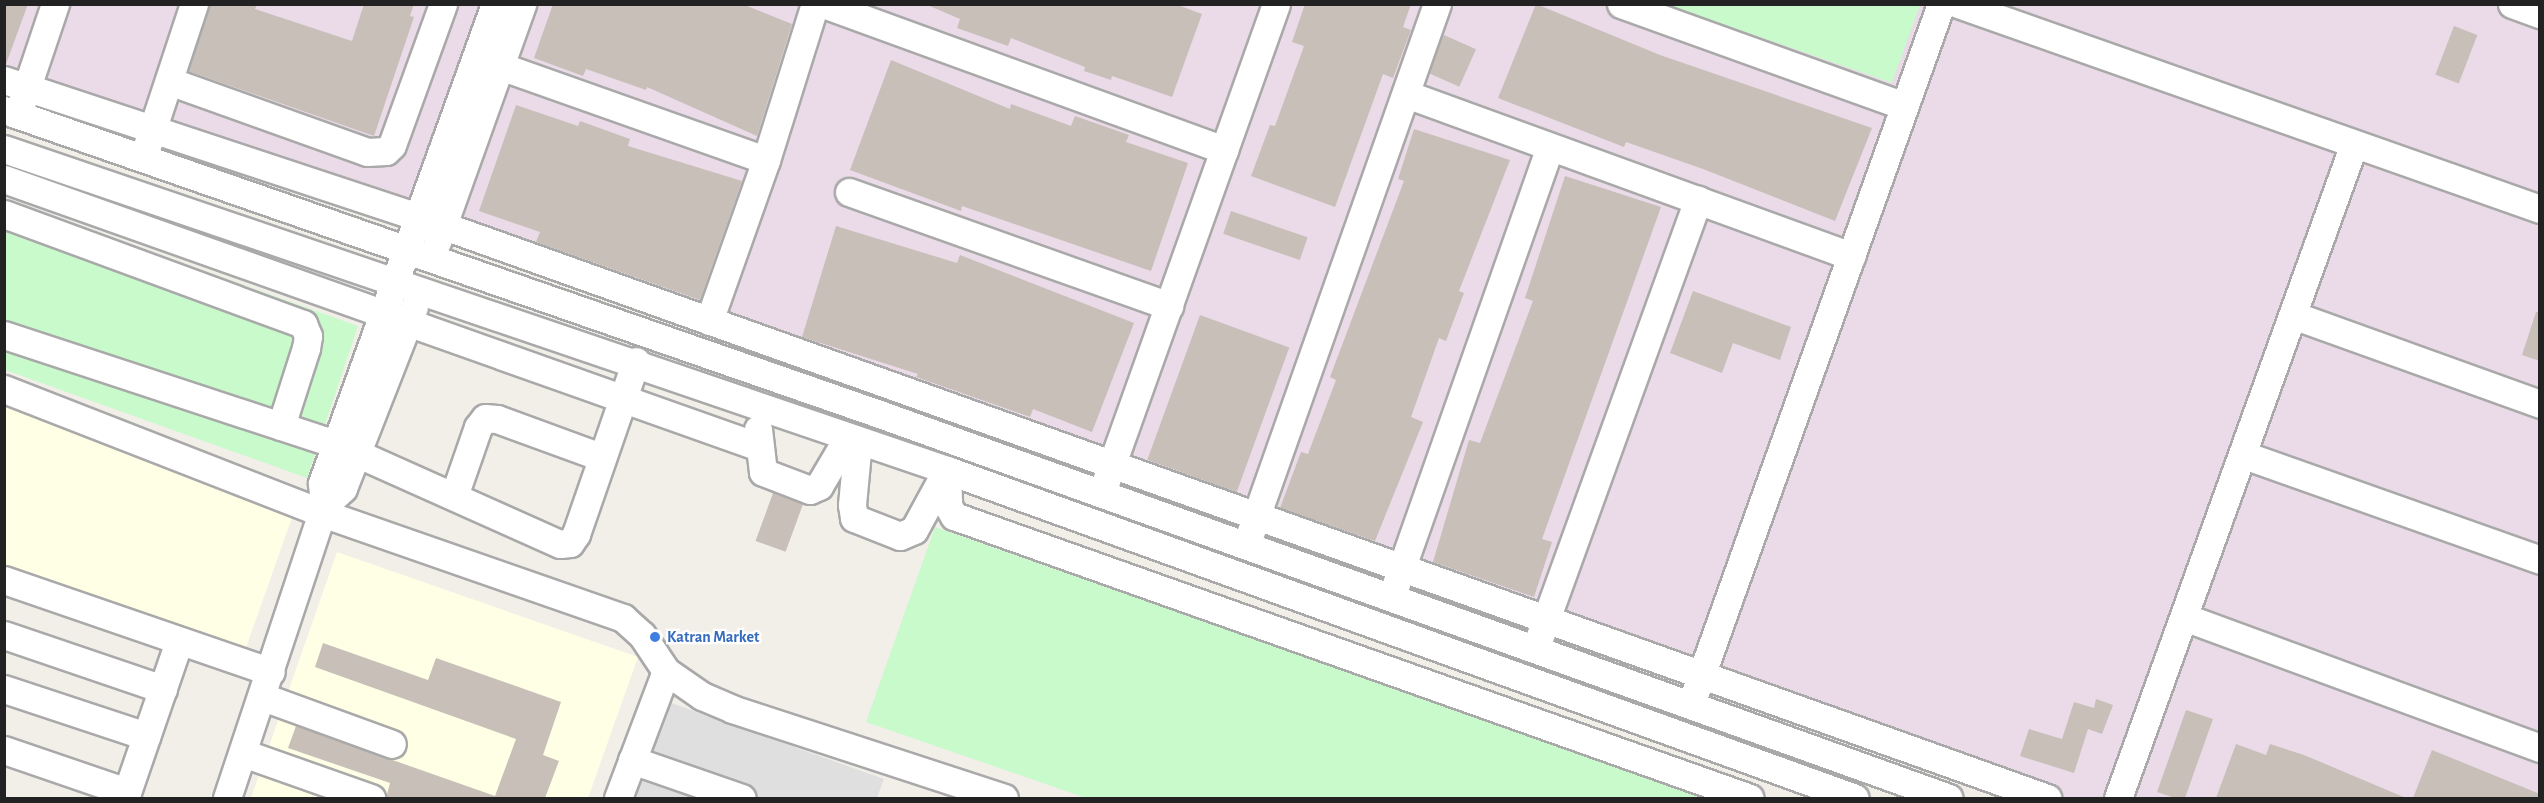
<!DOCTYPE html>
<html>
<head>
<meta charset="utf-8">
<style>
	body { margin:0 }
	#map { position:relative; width:2544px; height:803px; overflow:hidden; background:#f2efe9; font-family:"Alegreya Sans",sans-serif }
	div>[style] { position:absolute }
	.residential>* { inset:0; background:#e0dfdf }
	.industrial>* { inset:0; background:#ebdbe8 }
	.education>* { inset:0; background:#ffffe5 }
	.park>* { inset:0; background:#c8facc }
	.building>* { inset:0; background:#c7bfb8; transform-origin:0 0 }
	.roads { filter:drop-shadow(2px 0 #a9a9a9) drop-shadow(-2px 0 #a9a9a9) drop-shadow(0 2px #a9a9a9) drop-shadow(0 -2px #a9a9a9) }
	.minor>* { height:27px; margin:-13.5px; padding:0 13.5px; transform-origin:13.5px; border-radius:13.5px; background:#fff }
	.dots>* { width:16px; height:16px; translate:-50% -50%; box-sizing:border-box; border:3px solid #fff; border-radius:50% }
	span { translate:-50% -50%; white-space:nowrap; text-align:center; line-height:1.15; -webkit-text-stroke:4.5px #fff; paint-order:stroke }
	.shop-label { font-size:16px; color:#366cbe; font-weight:700 }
	.left { translate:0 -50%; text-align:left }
	.frame { position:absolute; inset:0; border:6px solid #222; pointer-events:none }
</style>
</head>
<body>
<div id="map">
	<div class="residential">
		<i style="clip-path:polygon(663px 700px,884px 779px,877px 798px,627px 798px)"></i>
	</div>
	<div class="industrial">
		<i style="clip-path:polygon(5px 4px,2539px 5px,2539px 798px,2067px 798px,5px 67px)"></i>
	</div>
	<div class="education">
		<i style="clip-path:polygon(5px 406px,295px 509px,243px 656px,5px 572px)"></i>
		<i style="clip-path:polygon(337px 552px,638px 657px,588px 798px,251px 798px)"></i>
	</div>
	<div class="park">
		<i style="clip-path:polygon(1668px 5px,1920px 5px,1892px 83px)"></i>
		<i style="clip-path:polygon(4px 199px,358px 326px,307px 478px,5px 370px)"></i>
		<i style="clip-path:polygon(935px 527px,1707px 798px,1086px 798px,866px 722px)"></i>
	</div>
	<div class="building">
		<i style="clip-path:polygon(4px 4px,28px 4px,6px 64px,4px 64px)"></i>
		<i style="clip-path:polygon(209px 4px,257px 4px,255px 9px,352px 41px,364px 4px,414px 4px,410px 16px,414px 17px,374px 136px,188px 71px)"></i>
		<i style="clip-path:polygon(553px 4px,742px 4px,792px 24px,757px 136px,647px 87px,646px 90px,586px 69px,583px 76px,534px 58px)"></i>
		<i style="clip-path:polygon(925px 4px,1175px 4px,1202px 14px,1172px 97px,1112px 76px,1111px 80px,1084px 71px,1085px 67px,1011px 38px,1008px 46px,957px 28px,960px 19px)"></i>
		<i style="clip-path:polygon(1305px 4px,1411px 4px,1403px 27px,1411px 30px,1393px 78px,1383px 74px,1335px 207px,1251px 176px,1270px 125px,1275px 126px,1304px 46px,1292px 42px)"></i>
		<i style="clip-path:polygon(1536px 4px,1660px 55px,1872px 128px,1835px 221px,1703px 169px,1626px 142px,1624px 147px,1498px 98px)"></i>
		<i style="left:2454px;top:26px;width:25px;height:52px;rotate:21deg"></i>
		<i style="left:1444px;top:35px;width:35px;height:41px;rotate:24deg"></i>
		<i style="clip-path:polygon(891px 60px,1010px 109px,1011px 104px,1071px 126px,1075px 116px,1129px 135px,1126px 142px,1188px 163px,1151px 271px,962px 206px,961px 211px,850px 170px)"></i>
		<i style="clip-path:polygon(516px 105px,578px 126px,580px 121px,630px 139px,628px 146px,742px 181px,700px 300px,536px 242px,540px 232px,479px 211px)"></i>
		<i style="clip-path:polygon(1414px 129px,1510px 160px,1459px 291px,1464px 293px,1446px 341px,1439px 338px,1411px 417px,1423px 422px,1375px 541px,1280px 508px,1301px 452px,1308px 454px,1336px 380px,1330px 377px,1404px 181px,1398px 179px)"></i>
		<i style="clip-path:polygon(1565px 176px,1661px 207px,1542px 539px,1552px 542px,1534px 597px,1433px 562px,1469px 440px,1480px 443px,1533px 301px,1525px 298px)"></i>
		<i style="left:1231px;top:211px;width:81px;height:24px;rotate:19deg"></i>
		<i style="clip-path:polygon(836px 226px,957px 263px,960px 255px,1134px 323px,1092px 432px,1033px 409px,1030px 417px,916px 377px,918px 374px,802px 337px)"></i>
		<i style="clip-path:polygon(1693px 291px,1791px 327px,1780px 360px,1733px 343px,1722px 373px,1670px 353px)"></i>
		<i style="clip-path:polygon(2536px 312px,2540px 312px,2540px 361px,2522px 355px)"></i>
		<i style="left:1200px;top:315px;width:95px;height:154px;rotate:20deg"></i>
		<i style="left:773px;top:493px;width:32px;height:51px;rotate:20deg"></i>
		<i style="clip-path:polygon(323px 643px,428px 680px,436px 658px,561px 702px,543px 755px,559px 761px,545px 798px,386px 798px,390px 783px,288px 748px,296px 726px,495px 796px,516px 739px,315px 667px)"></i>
		<i style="clip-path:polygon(2096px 699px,2113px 705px,2102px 734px,2088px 729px,2074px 773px,2020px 756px,2029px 729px,2062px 739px,2074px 702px,2094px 708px)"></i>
		<i style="clip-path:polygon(2186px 710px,2213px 719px,2185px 798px,2175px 798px,2157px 792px)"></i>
		<i style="clip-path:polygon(2236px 744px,2266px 755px,2270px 744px,2304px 755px,2406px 798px,2216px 798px)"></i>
		<i style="clip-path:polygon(2432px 750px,2540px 794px,2540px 798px,2413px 798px)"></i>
	</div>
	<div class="roads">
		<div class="minor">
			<i style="left:823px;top:4px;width:427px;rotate:20deg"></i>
			<i style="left:1621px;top:4px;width:301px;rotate:19.8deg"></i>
			<i style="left:1958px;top:4px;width:617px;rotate:19.4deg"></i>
			<i style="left:2512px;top:4px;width:30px;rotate:20deg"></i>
			<i style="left:500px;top:66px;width:282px;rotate:19.5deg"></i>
			<i style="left:4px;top:80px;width:437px;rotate:18.3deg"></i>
			<i style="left:419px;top:217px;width:1729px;rotate:19.64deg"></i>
			<i style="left:169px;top:81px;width:210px;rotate:19.7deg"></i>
			<i style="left:367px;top:152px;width:19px;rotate:-3deg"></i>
			<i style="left:386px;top:151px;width:8px;rotate:-45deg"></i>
			<i style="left:392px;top:145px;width:150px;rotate:-70.1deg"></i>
			<i style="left:1406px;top:94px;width:474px;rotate:20deg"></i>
			<i style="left:21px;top:105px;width:107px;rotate:-71.4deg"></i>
			<i style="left:4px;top:110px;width:933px;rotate:19.15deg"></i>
			<i style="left:885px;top:416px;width:1130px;rotate:19.75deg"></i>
			<i style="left:147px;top:146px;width:150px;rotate:-71.7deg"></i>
			<i style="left:4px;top:149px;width:996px;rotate:18.8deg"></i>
			<i style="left:947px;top:470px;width:965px;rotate:19.86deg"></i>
			<i style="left:4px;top:179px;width:801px;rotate:19.54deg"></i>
			<i style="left:849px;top:192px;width:340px;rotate:19.6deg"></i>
			<i style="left:4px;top:214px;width:319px;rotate:20.2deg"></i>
			<i style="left:303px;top:324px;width:13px;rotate:67deg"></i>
			<i style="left:308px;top:336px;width:12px;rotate:99deg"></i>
			<i style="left:306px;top:348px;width:82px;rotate:107.8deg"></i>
			<i style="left:437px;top:242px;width:253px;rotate:-70.3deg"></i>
			<i style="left:2293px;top:315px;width:263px;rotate:19.8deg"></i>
			<i style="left:709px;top:321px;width:171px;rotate:-70.5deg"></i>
			<i style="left:766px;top:160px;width:164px;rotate:-72.6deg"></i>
			<i style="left:4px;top:335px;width:349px;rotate:18.2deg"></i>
			<i style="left:336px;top:444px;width:245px;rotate:24.1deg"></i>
			<i style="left:560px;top:544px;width:10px;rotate:-6deg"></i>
			<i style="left:570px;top:543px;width:11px;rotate:-56deg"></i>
			<i style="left:576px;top:534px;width:183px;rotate:-70.9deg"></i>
			<i style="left:4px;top:389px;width:341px;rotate:21.3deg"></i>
			<i style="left:322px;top:513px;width:319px;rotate:19.2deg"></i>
			<i style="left:623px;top:618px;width:25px;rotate:42deg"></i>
			<i style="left:642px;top:635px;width:43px;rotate:56.3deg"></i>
			<i style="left:666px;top:671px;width:44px;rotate:34.8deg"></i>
			<i style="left:702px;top:696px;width:33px;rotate:23deg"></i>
			<i style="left:732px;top:709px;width:286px;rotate:18.1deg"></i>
			<i style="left:758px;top:429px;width:43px;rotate:83.4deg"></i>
			<i style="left:763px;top:472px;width:50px;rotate:21deg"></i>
			<i style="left:810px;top:490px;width:10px;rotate:-24deg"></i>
			<i style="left:819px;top:486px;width:57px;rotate:-59.4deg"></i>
			<i style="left:858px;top:441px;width:64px;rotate:95.4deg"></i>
			<i style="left:852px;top:505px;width:13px;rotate:81deg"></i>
			<i style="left:854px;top:518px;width:49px;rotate:21.4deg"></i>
			<i style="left:900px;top:536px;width:15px;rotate:-23deg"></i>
			<i style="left:914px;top:530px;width:67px;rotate:-61.5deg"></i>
			<i style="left:2244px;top:455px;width:314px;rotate:19.5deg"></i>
			<i style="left:947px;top:470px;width:36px;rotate:88deg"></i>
			<i style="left:948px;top:506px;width:12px;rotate:59deg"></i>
			<i style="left:954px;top:516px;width:844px;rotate:19.51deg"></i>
			<i style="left:1106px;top:481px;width:506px;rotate:-70.38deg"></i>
			<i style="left:454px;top:496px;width:73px;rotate:-70.8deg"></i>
			<i style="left:478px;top:427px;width:11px;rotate:-52deg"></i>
			<i style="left:485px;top:418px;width:12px;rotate:5deg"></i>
			<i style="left:497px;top:419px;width:111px;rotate:20.1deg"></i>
			<i style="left:324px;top:506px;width:26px;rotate:-43deg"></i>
			<i style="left:343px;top:488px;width:194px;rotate:-68.6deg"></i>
			<i style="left:1250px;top:534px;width:562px;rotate:-70.57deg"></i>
			<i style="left:4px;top:580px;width:282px;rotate:19deg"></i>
			<i style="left:1396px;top:584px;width:463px;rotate:-70.6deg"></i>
			<i style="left:2184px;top:617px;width:379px;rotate:20.2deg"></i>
			<i style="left:4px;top:635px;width:168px;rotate:18.8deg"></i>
			<i style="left:1540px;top:636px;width:464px;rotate:-70.1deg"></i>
			<i style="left:4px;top:689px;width:150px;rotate:18.3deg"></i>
			<i style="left:1695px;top:693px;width:732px;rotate:-70.35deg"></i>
			<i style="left:263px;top:697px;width:137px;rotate:20deg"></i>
			<i style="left:4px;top:750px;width:130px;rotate:18.9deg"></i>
			<i style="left:243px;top:753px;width:136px;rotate:19.4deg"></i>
			<i style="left:632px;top:760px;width:116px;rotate:19.1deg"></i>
			<i style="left:125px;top:798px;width:166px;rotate:-71deg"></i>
			<i style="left:227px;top:798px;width:308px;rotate:-71.6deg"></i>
			<i style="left:324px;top:506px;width:23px;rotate:-95deg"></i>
			<i style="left:322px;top:483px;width:509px;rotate:-70.14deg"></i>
			<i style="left:618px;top:798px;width:136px;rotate:-69.3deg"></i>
			<i style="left:2118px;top:798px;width:695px;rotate:-70.16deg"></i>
		</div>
	</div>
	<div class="dots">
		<i style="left:655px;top:637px;background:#3f7fe0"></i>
	</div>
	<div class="shop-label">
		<span class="left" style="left:667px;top:637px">Katran Market</span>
	</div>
	<div class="frame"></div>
</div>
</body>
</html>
